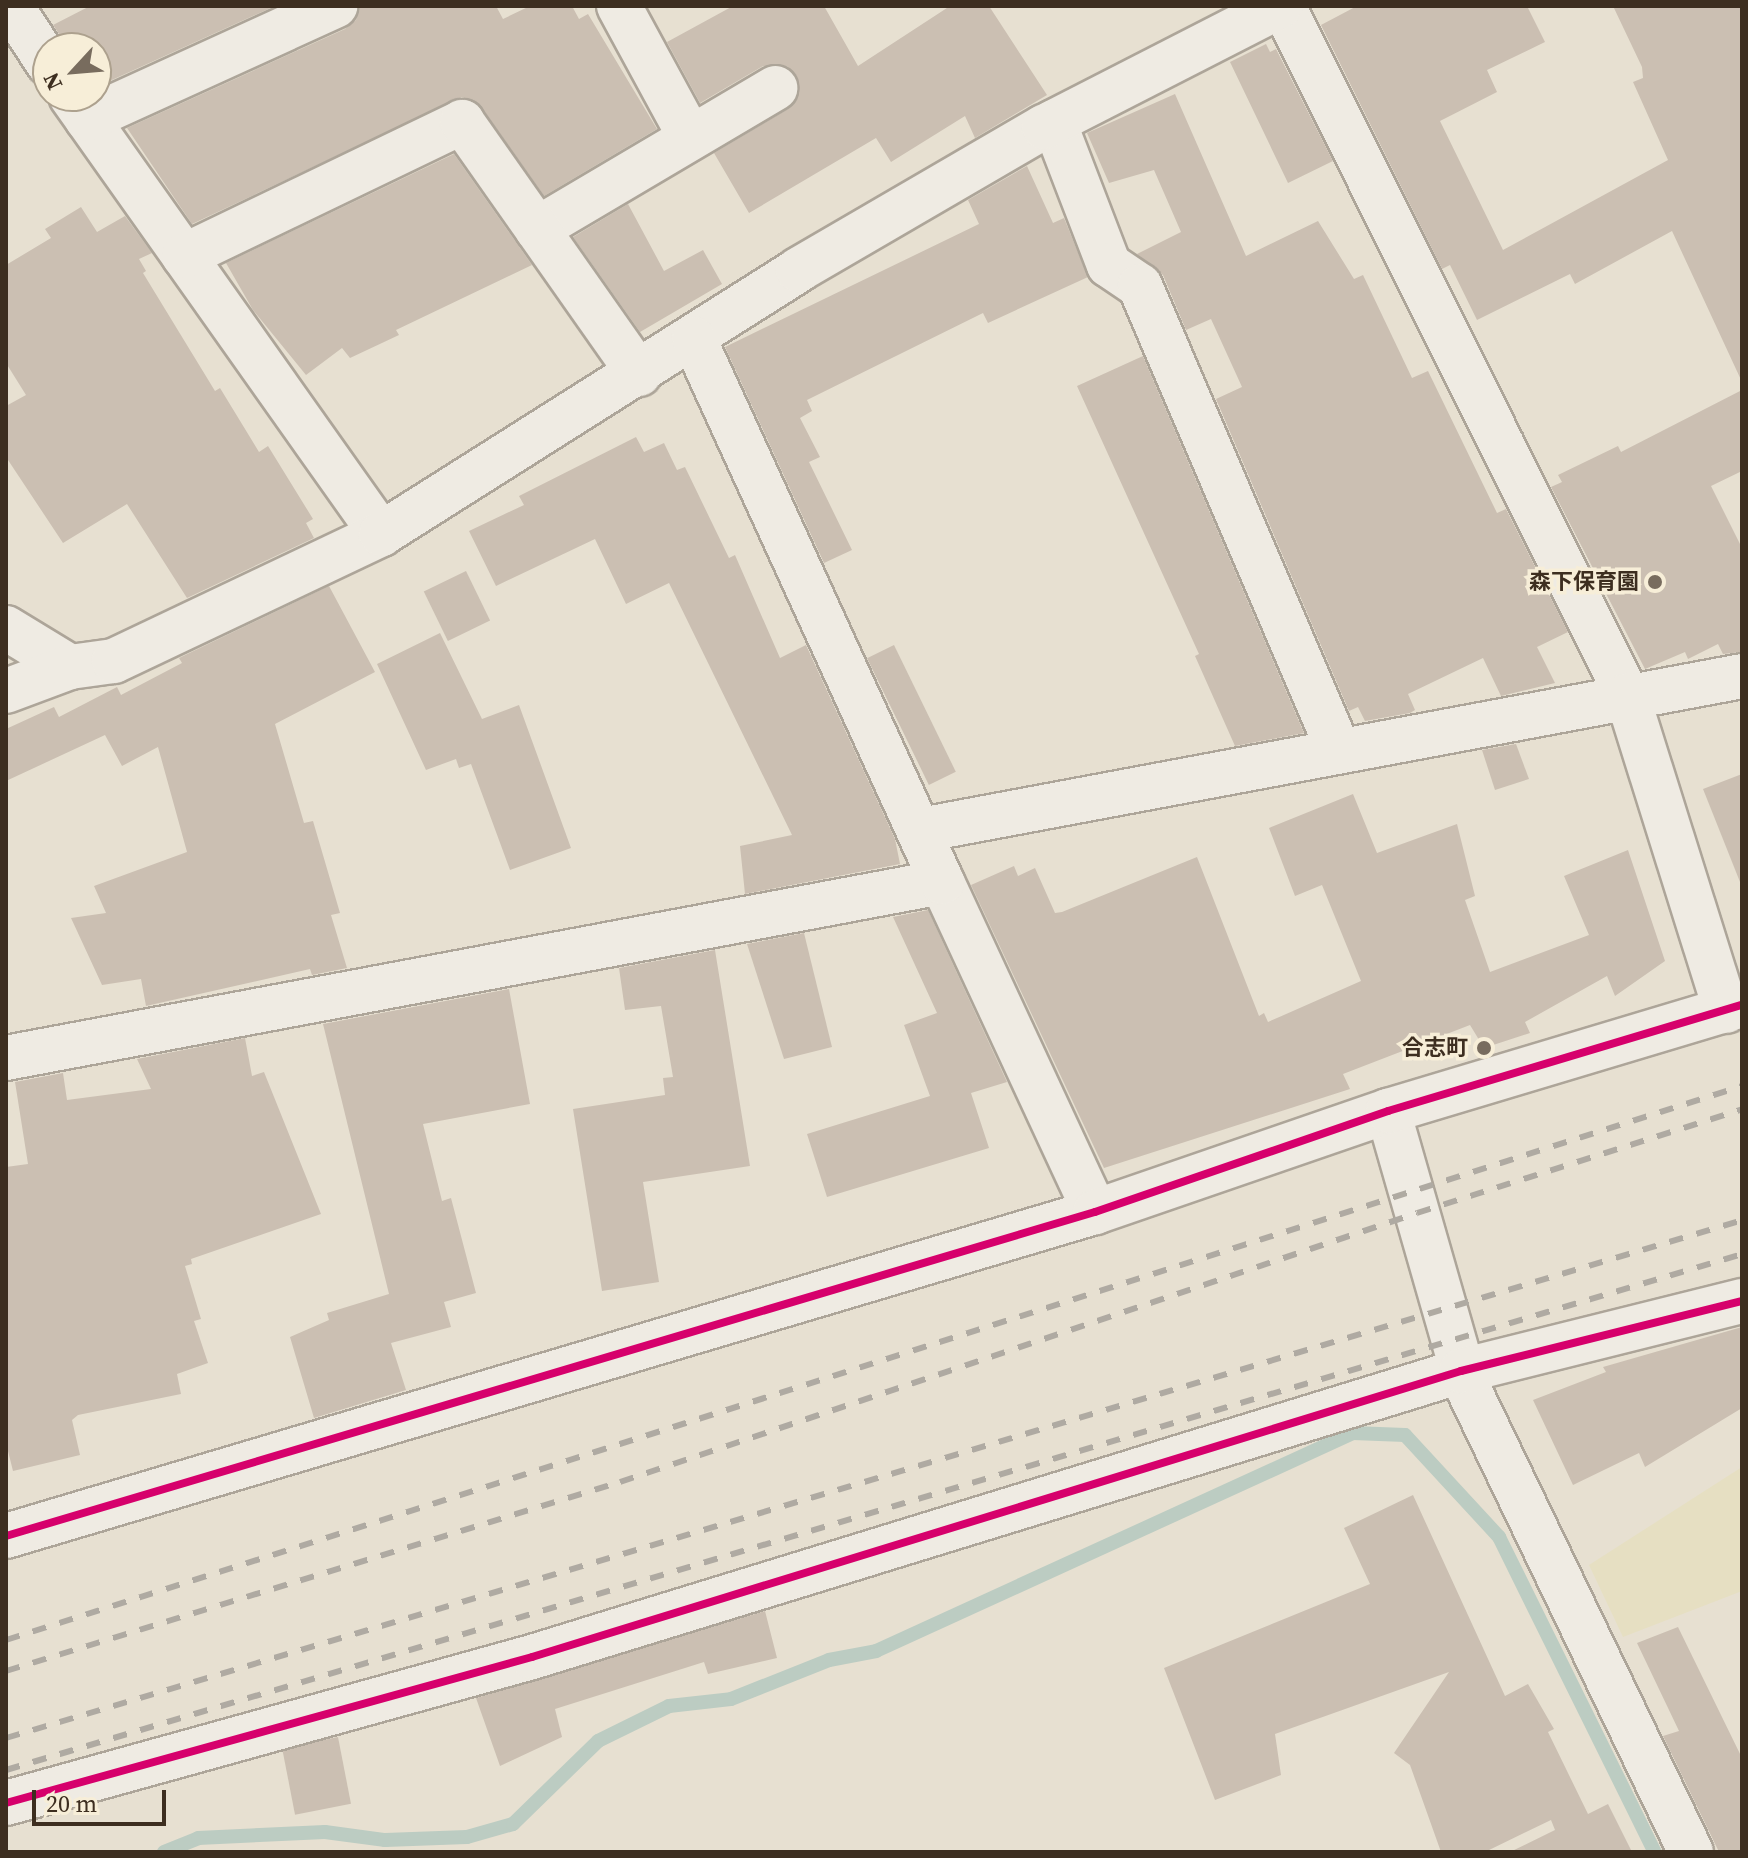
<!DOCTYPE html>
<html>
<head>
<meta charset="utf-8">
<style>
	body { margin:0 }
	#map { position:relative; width:1748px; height:1858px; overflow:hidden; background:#e7e0d1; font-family:"Source Serif 4","Noto Sans JP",serif }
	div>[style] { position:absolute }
	.farmland>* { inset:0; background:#e6dfc2 }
	.stream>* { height:14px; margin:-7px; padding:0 7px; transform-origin:7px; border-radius:7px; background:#bcccc2 }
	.building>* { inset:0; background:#cbbfb2; transform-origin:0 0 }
	.roads { filter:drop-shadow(2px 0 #ada599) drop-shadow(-2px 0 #ada599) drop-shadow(0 2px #ada599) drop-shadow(0 -2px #ada599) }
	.minor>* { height:44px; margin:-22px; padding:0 22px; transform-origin:22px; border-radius:22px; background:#efebe3 }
	.rail>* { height:6px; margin-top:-3px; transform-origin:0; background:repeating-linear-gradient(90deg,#afaaa2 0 14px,transparent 0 28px) }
	.cycleway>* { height:8px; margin:-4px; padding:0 4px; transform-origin:4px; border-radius:4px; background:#d6006c }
	.dots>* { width:22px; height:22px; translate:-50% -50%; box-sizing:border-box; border:4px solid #f7eed8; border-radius:50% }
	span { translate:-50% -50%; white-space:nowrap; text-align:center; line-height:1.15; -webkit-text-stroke:7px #f7eed8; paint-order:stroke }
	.poi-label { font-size:22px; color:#3d2e20; font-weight:700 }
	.right { translate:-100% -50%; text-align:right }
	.frame { position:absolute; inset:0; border:8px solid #3d2e20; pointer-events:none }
	.north { position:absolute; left:32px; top:32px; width:80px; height:80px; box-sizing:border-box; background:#f7eed8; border:2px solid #ada18e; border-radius:50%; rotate:244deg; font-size:22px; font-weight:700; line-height:32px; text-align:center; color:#3d2e20 }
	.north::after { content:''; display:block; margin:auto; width:28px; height:36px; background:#786c5e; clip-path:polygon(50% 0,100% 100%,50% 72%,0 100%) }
	.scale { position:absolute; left:32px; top:1790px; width:134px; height:36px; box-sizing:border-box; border:4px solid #3d2e20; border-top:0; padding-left:10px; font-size:24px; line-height:28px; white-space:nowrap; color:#3d2e20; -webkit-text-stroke:6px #f7eed8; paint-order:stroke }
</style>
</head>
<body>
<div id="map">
	<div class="farmland">
		<i style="clip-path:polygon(1742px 1467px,1742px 1591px,1623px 1637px,1589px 1565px)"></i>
	</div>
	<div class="stream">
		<i style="left:164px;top:1852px;width:37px;rotate:-22deg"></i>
		<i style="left:198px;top:1838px;width:127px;rotate:-2.7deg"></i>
		<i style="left:325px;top:1832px;width:61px;rotate:7.6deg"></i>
		<i style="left:385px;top:1840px;width:82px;rotate:-2.1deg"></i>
		<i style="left:467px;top:1837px;width:48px;rotate:-15.8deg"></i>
		<i style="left:513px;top:1824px;width:119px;rotate:-44.3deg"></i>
		<i style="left:598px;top:1741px;width:79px;rotate:-26.2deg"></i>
		<i style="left:669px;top:1706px;width:62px;rotate:-6.4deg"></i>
		<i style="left:731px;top:1699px;width:105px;rotate:-21.7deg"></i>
		<i style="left:829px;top:1660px;width:48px;rotate:-10.8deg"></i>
		<i style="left:876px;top:1651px;width:524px;rotate:-24.56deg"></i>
		<i style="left:1353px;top:1433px;width:52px;rotate:2.2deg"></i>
		<i style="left:1405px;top:1435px;width:139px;rotate:47.3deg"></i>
		<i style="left:1499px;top:1537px;width:352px;rotate:63.7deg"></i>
	</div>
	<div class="building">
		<i style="clip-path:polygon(90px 6px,275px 6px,103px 84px,96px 70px,96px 48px,68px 48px,53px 25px)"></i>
		<i style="clip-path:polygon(360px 6px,496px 6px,503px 19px,530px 6px,572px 6px,579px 19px,588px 14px,657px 129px,544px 196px,482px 108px,462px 97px,192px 224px,127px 128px,345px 29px,356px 20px)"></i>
		<i style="clip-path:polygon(733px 6px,824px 6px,858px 66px,950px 6px,989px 6px,1047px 95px,975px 138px,965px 116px,891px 162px,876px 138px,749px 213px,714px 153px,788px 109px,797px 100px,797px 76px,787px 66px,763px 66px,700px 103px,667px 42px)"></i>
		<i style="clip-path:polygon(1357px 6px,1527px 6px,1545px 42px,1487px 70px,1497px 92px,1440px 121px,1503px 250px,1668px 160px,1633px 82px,1643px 78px,1642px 67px,1613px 6px,1742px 6px,1742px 382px,1672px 231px,1575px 284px,1570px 274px,1477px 320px,1450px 265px,1442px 269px,1321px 25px)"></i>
		<i style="clip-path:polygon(1266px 44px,1270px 52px,1276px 49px,1333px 161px,1288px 183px,1230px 62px)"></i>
		<i style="clip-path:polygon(1175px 94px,1246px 256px,1318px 221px,1354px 279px,1363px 275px,1412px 378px,1428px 371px,1497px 513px,1506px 509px,1568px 632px,1537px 647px,1555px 683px,1501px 696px,1483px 658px,1408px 694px,1415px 710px,1410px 713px,1365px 721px,1358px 707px,1349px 711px,1216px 399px,1242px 387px,1211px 319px,1186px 330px,1163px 275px,1137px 254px,1181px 232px,1154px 170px,1109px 183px,1087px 133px)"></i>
		<i style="clip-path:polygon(454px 154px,532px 265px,396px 330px,399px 335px,350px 358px,342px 348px,306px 375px,253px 310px,226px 263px)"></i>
		<i style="clip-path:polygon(1027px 166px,1053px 223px,1064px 218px,1088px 277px,988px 323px,983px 313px,807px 400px,812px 411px,800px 418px,820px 457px,809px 462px,852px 550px,824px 563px,725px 347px,979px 224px,968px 200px)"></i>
		<i style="clip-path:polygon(628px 204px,664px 271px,703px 250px,722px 284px,640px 332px,573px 237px)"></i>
		<i style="clip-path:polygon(81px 207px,97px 232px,125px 216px,152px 253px,139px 259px,146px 271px,143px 273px,215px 391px,220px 388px,259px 452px,268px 446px,313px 519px,306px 523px,314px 538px,187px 598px,127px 504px,63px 543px,6px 457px,6px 406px,26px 395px,6px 363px,6px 265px,51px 238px,45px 229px)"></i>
		<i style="clip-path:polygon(1143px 356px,1304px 733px,1235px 746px,1195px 656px,1199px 654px,1077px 386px)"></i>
		<i style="clip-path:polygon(1742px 390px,1742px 471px,1711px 486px,1742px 548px,1742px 652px,1723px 654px,1718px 644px,1688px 659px,1685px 652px,1645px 669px,1551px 487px,1562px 482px,1558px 475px,1618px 446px,1621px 452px)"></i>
		<i style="clip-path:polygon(636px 437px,644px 452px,664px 443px,677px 470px,685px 467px,729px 558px,735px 555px,780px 658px,806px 645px,895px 839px,900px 864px,745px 894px,740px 846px,792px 835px,669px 583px,626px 604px,595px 539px,496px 586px,469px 531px,524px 505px,519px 496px)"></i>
		<i style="left:466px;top:571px;width:55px;height:47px;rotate:64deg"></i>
		<i style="clip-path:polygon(329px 586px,375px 672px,275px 724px,304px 823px,313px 821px,340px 913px,331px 915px,347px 968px,312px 975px,310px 969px,146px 1006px,141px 979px,102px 985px,71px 918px,106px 913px,94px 886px,187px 852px,158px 747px,122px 766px,105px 735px,6px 781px,6px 729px,54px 707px,59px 717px,117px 687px,121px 695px,182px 663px,179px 658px)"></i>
		<i style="clip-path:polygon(440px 633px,482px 719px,519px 705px,571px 848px,510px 870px,471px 764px,459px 768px,456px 759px,426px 770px,377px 664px)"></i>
		<i style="left:894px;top:645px;width:141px;height:30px;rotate:64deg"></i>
		<i style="clip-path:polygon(1516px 744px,1529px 779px,1495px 790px,1482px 750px)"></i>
		<i style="clip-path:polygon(1742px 774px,1742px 881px,1740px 882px,1703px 789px)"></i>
		<i style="clip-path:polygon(1353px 794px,1377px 853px,1457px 824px,1475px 896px,1465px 900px,1490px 972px,1589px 935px,1564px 876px,1628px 850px,1665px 961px,1615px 996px,1607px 976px,1525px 1022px,1530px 1033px,1484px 1048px,1470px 1025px,1343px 1074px,1350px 1089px,1104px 1168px,971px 885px,1014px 866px,1018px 876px,1035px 868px,1055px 913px,1062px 912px,1197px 857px,1259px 1016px,1264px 1013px,1268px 1022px,1361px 981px,1322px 885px,1295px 896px,1269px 828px)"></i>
		<i style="clip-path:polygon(928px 910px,1007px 1082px,971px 1093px,989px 1148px,827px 1197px,807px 1134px,930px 1096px,904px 1025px,937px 1013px,893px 917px)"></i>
		<i style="clip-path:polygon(804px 933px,832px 1047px,784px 1059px,747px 944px)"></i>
		<i style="clip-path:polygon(715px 950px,750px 1166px,643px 1182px,659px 1282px,602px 1291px,573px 1109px,665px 1095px,663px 1078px,673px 1077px,661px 1006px,625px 1010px,619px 968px)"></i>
		<i style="clip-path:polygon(509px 989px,530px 1104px,423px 1124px,442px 1201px,451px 1198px,476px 1293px,444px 1302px,451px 1327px,391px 1343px,406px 1390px,314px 1418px,290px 1337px,329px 1320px,327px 1313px,389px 1294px,323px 1024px)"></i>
		<i style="clip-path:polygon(245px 1038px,252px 1076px,264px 1072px,321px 1214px,191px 1259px,192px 1264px,185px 1266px,201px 1319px,194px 1321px,208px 1363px,177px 1374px,181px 1394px,78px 1415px,72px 1420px,80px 1455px,13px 1471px,6px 1443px,6px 1167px,28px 1164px,15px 1082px,63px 1073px,67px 1100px,151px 1089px,137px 1059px)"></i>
		<i style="clip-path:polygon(1742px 1327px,1742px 1408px,1645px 1467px,1639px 1453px,1573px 1485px,1533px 1400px,1606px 1372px,1603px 1367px)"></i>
		<i style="clip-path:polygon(1413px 1495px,1505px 1696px,1528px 1684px,1554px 1729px,1548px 1732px,1588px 1814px,1608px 1804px,1632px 1852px,1510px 1852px,1555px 1830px,1551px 1820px,1485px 1852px,1441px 1852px,1410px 1765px,1394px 1753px,1449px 1672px,1275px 1734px,1281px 1775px,1215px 1800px,1164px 1668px,1370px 1584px,1344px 1528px)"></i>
		<i style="clip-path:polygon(765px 1611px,777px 1658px,708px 1674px,704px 1662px,555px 1709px,562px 1737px,500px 1766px,476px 1698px)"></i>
		<i style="clip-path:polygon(1678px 1627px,1742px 1758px,1742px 1852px,1719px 1852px,1663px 1736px,1679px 1731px,1637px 1643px)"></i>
		<i style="left:338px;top:1737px;width:68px;height:57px;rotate:79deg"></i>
	</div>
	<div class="roads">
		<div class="minor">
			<i style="left:11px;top:6px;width:68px;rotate:57deg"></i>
			<i style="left:619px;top:6px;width:149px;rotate:61.5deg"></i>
			<i style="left:1283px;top:6px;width:770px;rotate:63.47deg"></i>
			<i style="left:1627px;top:695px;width:331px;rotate:72.6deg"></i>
			<i style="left:71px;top:96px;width:537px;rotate:54.71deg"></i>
			<i style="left:87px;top:119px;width:273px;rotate:-24.5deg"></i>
			<i style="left:1054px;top:122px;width:153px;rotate:69deg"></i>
			<i style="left:1109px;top:265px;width:37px;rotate:34deg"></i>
			<i style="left:1140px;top:286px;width:504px;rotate:66.85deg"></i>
			<i style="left:537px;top:229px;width:277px;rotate:-30.6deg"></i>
			<i style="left:184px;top:256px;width:309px;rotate:-25.7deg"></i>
			<i style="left:462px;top:122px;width:308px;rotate:54.9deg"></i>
			<i style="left:6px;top:628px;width:75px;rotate:31.4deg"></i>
			<i style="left:6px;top:691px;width:68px;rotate:-20.6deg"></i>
			<i style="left:70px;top:667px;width:44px;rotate:-7.8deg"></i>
			<i style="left:114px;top:661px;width:296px;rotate:-25.4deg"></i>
			<i style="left:381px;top:534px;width:494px;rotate:-32.3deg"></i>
			<i style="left:798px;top:270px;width:285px;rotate:-30.2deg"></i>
			<i style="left:1044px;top:127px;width:265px;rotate:-27.1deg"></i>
			<i style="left:921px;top:830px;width:835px;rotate:-10.62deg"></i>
			<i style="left:942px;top:882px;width:364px;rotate:65.1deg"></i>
			<i style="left:6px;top:1058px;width:952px;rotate:-10.65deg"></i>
			<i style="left:942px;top:882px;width:597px;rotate:-114.55deg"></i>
			<i style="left:1388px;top:1111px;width:286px;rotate:74deg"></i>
			<i style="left:1467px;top:1386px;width:517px;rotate:64.33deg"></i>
			<i style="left:6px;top:1536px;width:1136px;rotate:-16.57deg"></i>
			<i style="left:1095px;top:1212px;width:310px;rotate:-19deg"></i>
			<i style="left:1388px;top:1111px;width:370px;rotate:-16.7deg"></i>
			<i style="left:6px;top:1803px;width:546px;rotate:-15.51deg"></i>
			<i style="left:532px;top:1657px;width:972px;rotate:-17.11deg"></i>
			<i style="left:1461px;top:1371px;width:290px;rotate:-14deg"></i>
		</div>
	</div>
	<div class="rail">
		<i style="left:6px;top:1640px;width:1822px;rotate:-17.7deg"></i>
		<i style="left:6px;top:1671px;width:642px;rotate:-17.11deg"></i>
		<i style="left:620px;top:1482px;width:841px;rotate:-18.65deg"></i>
		<i style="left:1417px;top:1213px;width:341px;rotate:-17.7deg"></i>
		<i style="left:6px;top:1738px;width:1812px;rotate:-16.61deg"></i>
		<i style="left:6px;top:1770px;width:1811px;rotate:-16.55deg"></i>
	</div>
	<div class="cycleway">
		<i style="left:6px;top:1536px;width:1136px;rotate:-16.57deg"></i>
		<i style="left:1095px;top:1212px;width:310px;rotate:-19deg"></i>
		<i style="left:1388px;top:1111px;width:370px;rotate:-16.7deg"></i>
		<i style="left:6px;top:1803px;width:546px;rotate:-15.51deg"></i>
		<i style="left:532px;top:1657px;width:972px;rotate:-17.11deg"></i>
		<i style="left:1461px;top:1371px;width:290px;rotate:-14deg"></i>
	</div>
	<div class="dots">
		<i style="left:1655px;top:582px;background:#786c5e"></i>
		<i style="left:1484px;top:1048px;background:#786c5e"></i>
	</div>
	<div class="poi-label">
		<span class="right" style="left:1639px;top:582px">森下保育園</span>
		<span class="right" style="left:1468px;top:1048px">合志町</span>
	</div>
	<div class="frame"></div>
	<div class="north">N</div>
	<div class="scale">20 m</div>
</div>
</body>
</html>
